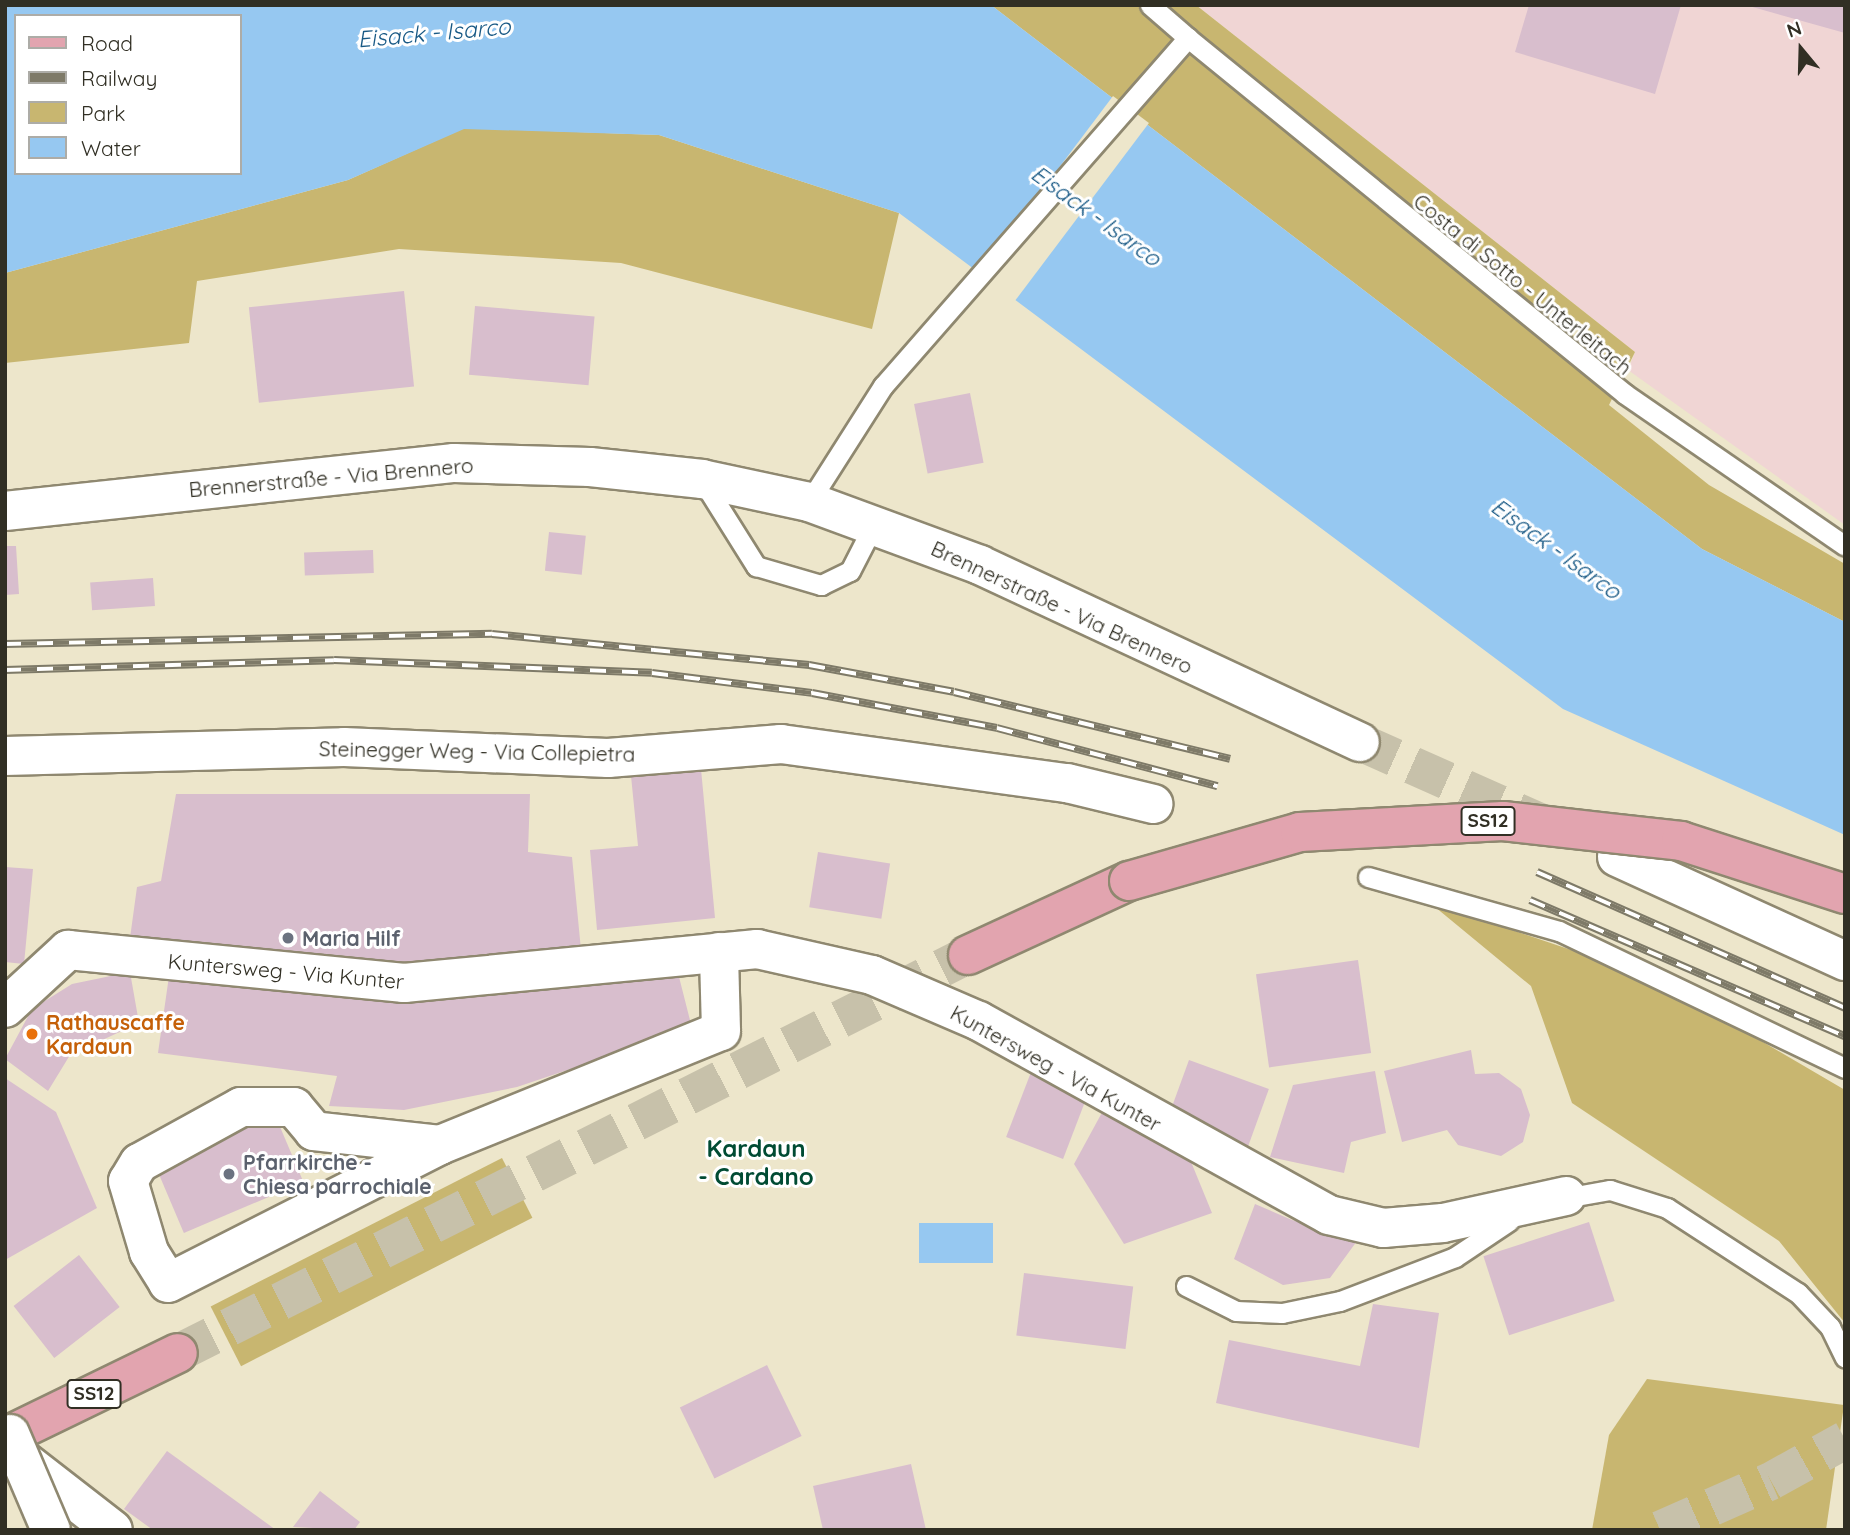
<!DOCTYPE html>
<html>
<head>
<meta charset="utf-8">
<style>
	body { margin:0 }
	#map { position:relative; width:1850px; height:1535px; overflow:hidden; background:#ede6cb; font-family:Quicksand,sans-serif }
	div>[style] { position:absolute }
	.industrial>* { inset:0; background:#f0d5d4 }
	.green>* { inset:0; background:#c8b670; transform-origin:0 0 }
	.water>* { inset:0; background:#96c8f1; transform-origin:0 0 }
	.pier>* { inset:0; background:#ede6cb; transform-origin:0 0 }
	.building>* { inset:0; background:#d8becd; transform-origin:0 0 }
	.secondary-tunnel>* { height:38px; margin-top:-19px; transform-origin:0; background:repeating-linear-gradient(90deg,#c7c1aa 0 38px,transparent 0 57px) }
	.primary-tunnel>* { height:38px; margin-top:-19px; transform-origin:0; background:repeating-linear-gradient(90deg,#c7c1aa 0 38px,transparent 0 57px) }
	.motorway-tunnel>* { height:38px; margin-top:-19px; transform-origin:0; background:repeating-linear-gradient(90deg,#c7c1aa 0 38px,transparent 0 57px) }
	.roads { filter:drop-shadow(2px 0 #8f8870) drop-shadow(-2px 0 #8f8870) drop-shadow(0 2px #8f8870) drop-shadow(0 -2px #8f8870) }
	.service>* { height:19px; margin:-9.5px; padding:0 9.5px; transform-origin:9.5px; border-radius:9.5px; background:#fff }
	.minor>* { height:38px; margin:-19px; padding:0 19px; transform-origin:19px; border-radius:19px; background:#fff }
	.secondary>* { height:38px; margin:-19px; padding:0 19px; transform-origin:19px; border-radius:19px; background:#fff }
	.primary>* { height:38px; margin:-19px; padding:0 19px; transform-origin:19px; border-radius:19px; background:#e2a4af }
	.rail>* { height:8px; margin-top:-4px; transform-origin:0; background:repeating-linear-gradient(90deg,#fff 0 16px,#7e7a68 0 32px); box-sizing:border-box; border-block:2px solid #7e7a68 }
	.bridges { filter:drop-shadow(2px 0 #8f8870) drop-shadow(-2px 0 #8f8870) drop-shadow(0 2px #8f8870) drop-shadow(0 -2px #8f8870) }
	.tertiary-bridge>* { height:38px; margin:-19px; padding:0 19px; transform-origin:19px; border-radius:19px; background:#fff }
	.primary-bridge>* { height:38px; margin:-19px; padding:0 19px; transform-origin:19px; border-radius:19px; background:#e2a4af }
	.dots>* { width:19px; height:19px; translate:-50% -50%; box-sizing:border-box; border:4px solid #fff; border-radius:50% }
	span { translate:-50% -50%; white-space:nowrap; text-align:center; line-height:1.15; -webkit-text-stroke:6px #fff; paint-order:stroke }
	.shield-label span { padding:2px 5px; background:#fff; border:2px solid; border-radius:5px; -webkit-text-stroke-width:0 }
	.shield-label { font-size:19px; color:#312f24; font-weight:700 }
	.street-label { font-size:21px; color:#312f24 }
	.worship-label { font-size:21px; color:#5b616d; font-weight:700 }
	.left { translate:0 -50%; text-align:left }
	.food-label { font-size:21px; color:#c56008; font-weight:700 }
	.water-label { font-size:23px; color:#185985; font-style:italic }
	.quarter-label { font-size:24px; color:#004b33; font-weight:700 }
	.frame { position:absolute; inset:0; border:7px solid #312f24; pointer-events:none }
	.legend { position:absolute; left:14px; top:14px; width:228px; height:161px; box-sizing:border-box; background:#fff; border:2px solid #adaca7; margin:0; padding:9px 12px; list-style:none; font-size:21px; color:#312f24 }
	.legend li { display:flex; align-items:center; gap:14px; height:35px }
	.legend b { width:35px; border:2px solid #adaca7 }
	.north { position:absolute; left:1766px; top:14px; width:70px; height:70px; -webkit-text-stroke:5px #fff; paint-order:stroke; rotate:341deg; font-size:19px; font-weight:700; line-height:28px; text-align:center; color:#312f24 }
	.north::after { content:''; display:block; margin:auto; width:24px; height:32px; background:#312f24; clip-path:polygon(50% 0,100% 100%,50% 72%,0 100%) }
</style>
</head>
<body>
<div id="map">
	<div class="industrial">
		<i style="clip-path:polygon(1196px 5px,1845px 5px,1845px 525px,1628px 370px,1635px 352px)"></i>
	</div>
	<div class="green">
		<i style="clip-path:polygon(991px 5px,1196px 5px,1635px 352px,1609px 405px,1709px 485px,1845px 564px,1845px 622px,1702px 549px)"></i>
		<i style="clip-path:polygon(464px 128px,659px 135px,899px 213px,872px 329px,621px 263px,399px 249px,197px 281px,189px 343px,5px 363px,5px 273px,348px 180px)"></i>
		<i style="clip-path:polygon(1429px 902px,1654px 978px,1845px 1090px,1845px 1323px,1779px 1241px,1572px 1103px,1531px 986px)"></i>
		<i style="left:502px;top:1158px;width:67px;height:327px;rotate:63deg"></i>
		<i style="clip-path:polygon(1647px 1379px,1844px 1405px,1826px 1530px,1592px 1530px,1609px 1435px)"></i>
	</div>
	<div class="water">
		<i style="clip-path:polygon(evenodd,5px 5px,991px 5px,1702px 549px,1845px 622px,1845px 835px,1563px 709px,899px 213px,659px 135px,464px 129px,348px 180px,5px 273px,5px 5px,16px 16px,240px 16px,240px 173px,16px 173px,16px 16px)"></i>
		<i style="left:919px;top:1223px;width:74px;height:40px"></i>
	</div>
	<div class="pier">
		<i style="left:1113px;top:96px;width:45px;height:225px;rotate:37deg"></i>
	</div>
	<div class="building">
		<i style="clip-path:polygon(1529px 5px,1681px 5px,1655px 94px,1515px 52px)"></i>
		<i style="clip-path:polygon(1749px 5px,1845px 5px,1845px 33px,1749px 6px)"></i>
		<i style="left:404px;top:291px;width:96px;height:156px;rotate:84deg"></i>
		<i style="left:475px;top:306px;width:120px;height:69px;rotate:5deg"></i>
		<i style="left:970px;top:393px;width:71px;height:57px;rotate:79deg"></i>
		<i style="left:549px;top:532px;width:37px;height:39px;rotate:6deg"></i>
		<i style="clip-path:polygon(5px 546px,16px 546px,19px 594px,5px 595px)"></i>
		<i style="left:373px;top:550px;width:23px;height:69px;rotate:88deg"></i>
		<i style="left:153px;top:578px;width:28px;height:63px;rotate:86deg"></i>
		<i style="clip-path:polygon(701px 769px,715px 918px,597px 930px,590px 850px,638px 846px,631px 776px)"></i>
		<i style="clip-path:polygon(176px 794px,530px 794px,528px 852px,572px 857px,581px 950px,411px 978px,130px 938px,137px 887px,161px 881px)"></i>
		<i style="left:818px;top:852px;width:73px;height:56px;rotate:9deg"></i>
		<i style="clip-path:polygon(5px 867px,33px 869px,24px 964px,5px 962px)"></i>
		<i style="left:1358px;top:960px;width:94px;height:103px;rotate:82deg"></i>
		<i style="clip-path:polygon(677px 969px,692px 1028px,517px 1087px,404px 1110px,329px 1106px,337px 1076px,158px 1053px,169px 976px)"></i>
		<i style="clip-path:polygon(130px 972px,139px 1023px,70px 1055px,48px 1091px,5px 1059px,32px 1009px,72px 984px)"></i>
		<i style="clip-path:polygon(1471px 1050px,1475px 1074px,1499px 1073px,1521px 1089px,1530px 1115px,1523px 1142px,1501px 1156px,1458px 1145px,1447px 1130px,1402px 1142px,1384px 1071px)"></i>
		<i style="left:1189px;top:1060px;width:85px;height:61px;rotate:20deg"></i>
		<i style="left:1033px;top:1067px;width:61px;height:75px;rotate:21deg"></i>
		<i style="clip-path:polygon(1375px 1071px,1386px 1133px,1351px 1142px,1344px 1173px,1270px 1157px,1293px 1085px)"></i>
		<i style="clip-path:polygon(5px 1078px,56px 1112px,97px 1208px,5px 1260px)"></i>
		<i style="clip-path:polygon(1105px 1107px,1187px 1152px,1212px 1213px,1124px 1244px,1074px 1164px)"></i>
		<i style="left:275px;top:1115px;width:73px;height:130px;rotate:67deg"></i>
		<i style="clip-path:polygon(1255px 1204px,1292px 1220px,1357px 1241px,1330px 1278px,1283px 1285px,1234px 1259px)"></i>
		<i style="left:1589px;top:1222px;width:83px;height:111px;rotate:72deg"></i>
		<i style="left:79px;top:1255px;width:66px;height:83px;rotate:52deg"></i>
		<i style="left:1024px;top:1273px;width:110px;height:63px;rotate:7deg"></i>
		<i style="clip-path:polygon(1373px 1304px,1439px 1313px,1419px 1448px,1216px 1403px,1229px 1340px,1360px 1366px)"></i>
		<i style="left:767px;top:1365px;width:79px;height:97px;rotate:64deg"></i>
		<i style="clip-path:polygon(167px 1451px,276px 1530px,153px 1530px,124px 1509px)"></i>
		<i style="clip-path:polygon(911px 1464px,926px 1530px,823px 1530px,813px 1486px)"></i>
		<i style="clip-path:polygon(320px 1491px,360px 1522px,354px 1530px,293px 1527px)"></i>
	</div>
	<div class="secondary-tunnel">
		<i style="left:1360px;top:742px;width:199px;rotate:24deg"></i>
	</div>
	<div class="primary-tunnel">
		<i style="left:178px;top:1353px;width:885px;rotate:-26.74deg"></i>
	</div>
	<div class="motorway-tunnel">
		<i style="left:1660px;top:1530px;width:121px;rotate:-23.8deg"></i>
		<i style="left:1771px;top:1481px;width:85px;rotate:-29deg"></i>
	</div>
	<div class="roads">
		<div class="service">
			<i style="left:1150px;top:5px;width:50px;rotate:41deg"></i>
			<i style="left:702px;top:480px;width:102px;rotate:57.9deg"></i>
			<i style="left:756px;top:566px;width:68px;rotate:16.3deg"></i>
			<i style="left:821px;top:585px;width:32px;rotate:-26deg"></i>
			<i style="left:850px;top:571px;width:53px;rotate:-62.9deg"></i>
			<i style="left:809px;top:502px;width:138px;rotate:-57.5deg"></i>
			<i style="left:883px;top:386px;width:463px;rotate:-48.8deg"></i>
			<i style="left:1188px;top:38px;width:564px;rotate:39.17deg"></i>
			<i style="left:1625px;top:394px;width:267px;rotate:34.6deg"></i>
			<i style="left:1368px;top:877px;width:198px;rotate:15.8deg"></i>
			<i style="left:1559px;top:931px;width:317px;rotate:25.6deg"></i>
			<i style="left:1559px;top:1199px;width:52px;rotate:-10deg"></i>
			<i style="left:1610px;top:1190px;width:60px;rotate:17.5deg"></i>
			<i style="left:1667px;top:1208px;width:156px;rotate:33deg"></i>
			<i style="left:1798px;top:1293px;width:47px;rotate:46.7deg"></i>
			<i style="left:1830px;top:1327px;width:34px;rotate:64deg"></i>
			<i style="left:1186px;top:1286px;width:56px;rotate:26.6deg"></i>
			<i style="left:1236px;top:1311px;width:46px;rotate:2.5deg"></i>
			<i style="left:1282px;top:1313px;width:59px;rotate:-11.7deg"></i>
			<i style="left:1340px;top:1301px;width:123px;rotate:-20.9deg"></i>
			<i style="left:1455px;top:1257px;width:65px;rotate:-33.7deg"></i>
		</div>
		<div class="minor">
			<i style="left:5px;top:756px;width:339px;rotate:-1.5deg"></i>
			<i style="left:344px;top:747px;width:264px;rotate:2.4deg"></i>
			<i style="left:608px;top:758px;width:174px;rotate:-4.6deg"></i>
			<i style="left:781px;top:744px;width:289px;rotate:7.8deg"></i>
			<i style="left:1067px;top:783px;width:89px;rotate:13.7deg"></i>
			<i style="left:5px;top:1008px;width:86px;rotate:-42.6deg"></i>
			<i style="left:68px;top:950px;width:338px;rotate:5.6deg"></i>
			<i style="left:404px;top:983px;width:355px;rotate:-5.5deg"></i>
			<i style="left:757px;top:949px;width:118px;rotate:12.7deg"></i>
			<i style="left:872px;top:975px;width:116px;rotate:23.3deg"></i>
			<i style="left:979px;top:1021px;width:400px;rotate:29deg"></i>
			<i style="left:1329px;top:1215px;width:56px;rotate:13.5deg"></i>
			<i style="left:1383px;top:1228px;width:60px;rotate:-4.8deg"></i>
			<i style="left:1443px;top:1223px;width:126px;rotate:-12.4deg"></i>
			<i style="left:440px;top:1145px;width:127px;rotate:-173.7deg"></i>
			<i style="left:314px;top:1131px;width:31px;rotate:-130deg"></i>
			<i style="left:294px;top:1107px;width:53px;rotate:180deg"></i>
			<i style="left:241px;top:1107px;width:116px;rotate:151.2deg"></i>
			<i style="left:139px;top:1163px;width:21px;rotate:121deg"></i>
			<i style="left:128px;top:1181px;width:74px;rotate:73.5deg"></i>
			<i style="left:149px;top:1252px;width:36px;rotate:58deg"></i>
			<i style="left:168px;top:1283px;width:305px;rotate:-26.9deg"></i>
			<i style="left:440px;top:1145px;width:303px;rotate:-22.1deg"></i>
			<i style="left:721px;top:1031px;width:79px;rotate:-91.5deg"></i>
			<i style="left:10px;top:1450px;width:130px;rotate:37.8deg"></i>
		</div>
		<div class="secondary">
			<i style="left:5px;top:511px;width:452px;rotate:-6.1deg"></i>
			<i style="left:454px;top:463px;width:136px;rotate:1.7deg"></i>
			<i style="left:590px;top:467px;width:113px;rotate:6.1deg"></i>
			<i style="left:702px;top:479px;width:109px;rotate:12.1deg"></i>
			<i style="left:809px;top:502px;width:182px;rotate:20.2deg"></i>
			<i style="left:980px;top:565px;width:419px;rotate:25deg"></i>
			<i style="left:1617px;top:857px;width:251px;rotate:24.5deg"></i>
		</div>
		<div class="primary">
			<i style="left:968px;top:955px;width:177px;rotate:-24.7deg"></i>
			<i style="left:5px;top:1437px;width:192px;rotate:-25.9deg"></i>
		</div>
	</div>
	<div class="rail">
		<i style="left:5px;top:644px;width:487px;rotate:-1.2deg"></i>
		<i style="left:492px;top:634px;width:163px;rotate:5.6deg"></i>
		<i style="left:654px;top:650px;width:156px;rotate:5.5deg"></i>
		<i style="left:809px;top:665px;width:147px;rotate:10.5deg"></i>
		<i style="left:954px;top:692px;width:284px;rotate:13.6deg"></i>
		<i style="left:5px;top:670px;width:329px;rotate:-1.7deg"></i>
		<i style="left:334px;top:660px;width:318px;rotate:2.3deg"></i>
		<i style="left:652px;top:673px;width:161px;rotate:7.1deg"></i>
		<i style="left:812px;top:693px;width:188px;rotate:10.7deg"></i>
		<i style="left:997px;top:728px;width:228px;rotate:14.8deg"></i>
		<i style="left:1537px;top:872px;width:337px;rotate:23.8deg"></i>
		<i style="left:1530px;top:900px;width:343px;rotate:23.4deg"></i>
	</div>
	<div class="bridges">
		<div class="tertiary-bridge">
			<i style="left:10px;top:1434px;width:104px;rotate:66.9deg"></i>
		</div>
		<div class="primary-bridge">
			<i style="left:1129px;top:881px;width:178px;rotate:-16deg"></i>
			<i style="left:1300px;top:832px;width:203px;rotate:-3.1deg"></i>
			<i style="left:1503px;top:821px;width:179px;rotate:6.4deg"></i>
			<i style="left:1681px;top:841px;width:172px;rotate:17.9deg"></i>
		</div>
	</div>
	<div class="dots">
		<i style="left:288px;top:938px;background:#6b7280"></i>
		<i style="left:32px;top:1034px;background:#e8710a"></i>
		<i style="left:229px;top:1174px;background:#6b7280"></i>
	</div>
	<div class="shield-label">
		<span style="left:1488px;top:821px">SS12</span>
		<span style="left:94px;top:1394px">SS12</span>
	</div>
	<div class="street-label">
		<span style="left:1523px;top:284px;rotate:39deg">Costa di Sotto - Unterleitach</span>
		<span style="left:331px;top:477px;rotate:-5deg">Brennerstraße - Via Brennero</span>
		<span style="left:1062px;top:607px;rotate:25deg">Brennerstraße - Via Brennero</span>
		<span style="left:477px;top:751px;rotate:1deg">Steinegger Weg - Via Collepietra</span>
		<span style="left:286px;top:971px;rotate:5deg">Kuntersweg - Via Kunter</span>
		<span style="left:1056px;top:1068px;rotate:29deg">Kuntersweg - Via Kunter</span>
	</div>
	<div class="worship-label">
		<span class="left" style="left:302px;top:938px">Maria Hilf</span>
		<span class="left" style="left:243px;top:1174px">Pfarrkirche -<br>Chiesa parrochiale</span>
	</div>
	<div class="food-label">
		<span class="left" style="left:46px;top:1034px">Rathauscaffe<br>Kardaun</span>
	</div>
	<div class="water-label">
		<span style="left:434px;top:33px;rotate:-5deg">Eisack - Isarco</span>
		<span style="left:1096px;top:216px;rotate:36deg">Eisack - Isarco</span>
		<span style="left:1556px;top:549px;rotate:36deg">Eisack - Isarco</span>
	</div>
	<div class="quarter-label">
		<span style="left:756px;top:1163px">Kardaun<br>- Cardano</span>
	</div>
	<div class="frame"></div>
	<ul class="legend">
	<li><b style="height:9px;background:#e2a4af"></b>Road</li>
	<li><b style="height:9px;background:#7e7a68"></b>Railway</li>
	<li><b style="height:19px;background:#c8b670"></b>Park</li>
	<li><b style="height:19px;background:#96c8f1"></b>Water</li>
	</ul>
	<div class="north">N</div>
</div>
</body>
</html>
